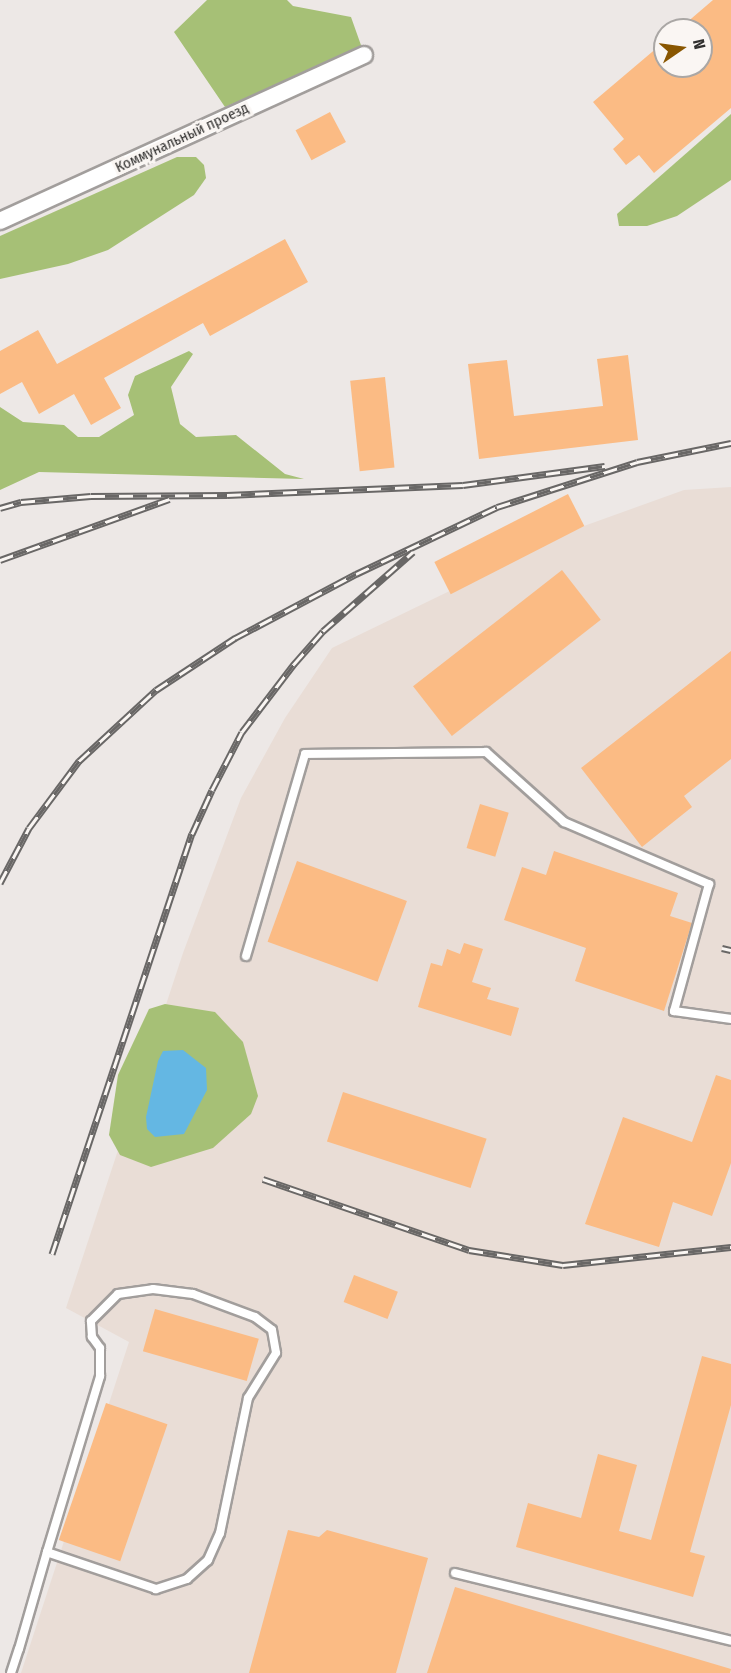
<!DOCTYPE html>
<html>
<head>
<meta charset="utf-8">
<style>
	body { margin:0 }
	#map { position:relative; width:731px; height:1673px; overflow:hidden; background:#ede8e6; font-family:"Fira Sans Condensed",sans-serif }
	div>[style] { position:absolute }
	.built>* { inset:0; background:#e9ddd6 }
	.forest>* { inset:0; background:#a6c076 }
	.water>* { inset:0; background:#64b7e3 }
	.building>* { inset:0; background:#fbbb84; transform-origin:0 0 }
	.roads { filter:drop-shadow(2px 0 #a29e9c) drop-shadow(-2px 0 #a29e9c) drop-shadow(0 2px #a29e9c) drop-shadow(0 -2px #a29e9c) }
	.lane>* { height:8px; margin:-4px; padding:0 4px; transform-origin:4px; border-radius:4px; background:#fff }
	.street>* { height:16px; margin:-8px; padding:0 8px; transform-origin:8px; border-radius:8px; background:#fff }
	.rail>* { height:7px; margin-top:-3.5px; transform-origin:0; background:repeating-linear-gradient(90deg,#faf6f3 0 14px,#696766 0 28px); box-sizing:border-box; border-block:2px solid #696766 }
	span { translate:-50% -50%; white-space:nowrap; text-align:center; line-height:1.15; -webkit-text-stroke:6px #faf6f3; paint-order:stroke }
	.street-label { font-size:15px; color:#31302f }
	.north { position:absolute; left:653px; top:18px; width:60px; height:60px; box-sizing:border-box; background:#faf6f3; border:2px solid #aaa7a5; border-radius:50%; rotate:77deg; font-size:16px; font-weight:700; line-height:24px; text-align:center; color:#31302f }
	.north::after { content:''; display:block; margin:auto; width:21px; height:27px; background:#895600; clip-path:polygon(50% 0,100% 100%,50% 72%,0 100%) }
</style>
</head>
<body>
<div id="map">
	<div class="built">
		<i style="clip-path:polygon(731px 487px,731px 1673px,21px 1673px,129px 1342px,66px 1308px,183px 953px,241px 798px,285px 718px,332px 648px,584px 526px,684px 490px)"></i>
	</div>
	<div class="forest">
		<i style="clip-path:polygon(207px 0,287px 0,293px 6px,351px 17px,362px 48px,225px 107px,174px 32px)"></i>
		<i style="clip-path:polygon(731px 114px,731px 180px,677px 216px,647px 226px,619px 226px,617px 214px)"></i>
		<i style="clip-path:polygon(177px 157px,196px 157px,204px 165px,206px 178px,194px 195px,108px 250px,68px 264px,0 279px,0 236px)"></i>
		<i style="clip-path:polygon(189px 351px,193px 354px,171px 387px,180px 424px,196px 437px,236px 435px,285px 474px,304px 479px,39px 472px,0 490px,0 407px,23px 422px,64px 425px,78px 437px,99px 437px,134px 415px,128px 395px,135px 376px)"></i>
		<i style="clip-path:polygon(165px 1004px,215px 1012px,243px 1042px,258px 1096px,251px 1114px,213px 1148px,151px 1167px,120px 1155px,109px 1135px,118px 1075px,149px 1009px)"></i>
	</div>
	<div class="water">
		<i style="clip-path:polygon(183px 1050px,206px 1068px,207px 1090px,184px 1134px,155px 1137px,147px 1129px,146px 1117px,158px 1061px,163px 1051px)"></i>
	</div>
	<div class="building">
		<i style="clip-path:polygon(713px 0,731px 0,731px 108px,654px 173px,639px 155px,626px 165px,613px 149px,624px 139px,593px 102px,665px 41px,665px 66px,701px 66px,701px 30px,678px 30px)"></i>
		<i style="left:330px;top:112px;width:34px;height:39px;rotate:62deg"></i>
		<i style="clip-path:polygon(285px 239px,308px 282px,210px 336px,203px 323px,104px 378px,121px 408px,91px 425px,74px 394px,39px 414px,22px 382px,0 394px,0 351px,38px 330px,57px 364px)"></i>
		<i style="clip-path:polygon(628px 355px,638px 440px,479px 459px,468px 364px,507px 360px,514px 416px,603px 406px,597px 359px)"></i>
		<i style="left:385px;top:377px;width:91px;height:35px;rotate:84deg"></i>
		<i style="left:568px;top:494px;width:36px;height:150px;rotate:63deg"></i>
		<i style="left:562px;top:570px;width:63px;height:189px;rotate:52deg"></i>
		<i style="clip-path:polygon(731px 651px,731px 759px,684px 796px,692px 807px,642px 847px,581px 768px)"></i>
		<i style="left:480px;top:804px;width:30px;height:46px;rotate:17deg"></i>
		<i style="clip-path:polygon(554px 851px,678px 893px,670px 916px,692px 923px,664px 1011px,575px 981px,586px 948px,504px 920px,522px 867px,546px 875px)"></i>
		<i style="left:297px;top:861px;width:117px;height:86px;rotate:20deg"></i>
		<i style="clip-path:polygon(464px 943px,483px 949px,472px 982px,491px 988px,487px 999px,519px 1008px,511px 1036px,418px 1007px,431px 963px,442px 966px,447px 949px,460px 954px)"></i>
		<i style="clip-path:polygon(716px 1075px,731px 1080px,731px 1163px,712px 1216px,673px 1202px,659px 1247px,585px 1224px,623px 1117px,692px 1142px)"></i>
		<i style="left:343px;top:1092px;width:151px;height:52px;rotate:18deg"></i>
		<i style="left:354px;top:1275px;width:47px;height:29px;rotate:21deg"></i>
		<i style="left:155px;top:1309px;width:108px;height:44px;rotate:16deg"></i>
		<i style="clip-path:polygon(702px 1356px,731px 1364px,731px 1405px,690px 1552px,705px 1556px,693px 1597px,516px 1547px,528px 1503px,581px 1518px,598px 1454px,637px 1465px,619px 1531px,651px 1540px)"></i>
		<i style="left:106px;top:1403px;width:65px;height:145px;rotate:19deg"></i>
		<i style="clip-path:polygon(288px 1530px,319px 1537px,327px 1530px,428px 1558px,396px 1673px,249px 1673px)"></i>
		<i style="clip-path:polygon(455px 1587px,731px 1669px,730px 1673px,427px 1673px)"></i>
	</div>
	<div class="roads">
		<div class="lane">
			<i style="left:246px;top:956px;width:210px;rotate:-73.7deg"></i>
			<i style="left:305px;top:754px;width:181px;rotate:-0.6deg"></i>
			<i style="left:486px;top:752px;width:105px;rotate:41.9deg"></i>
			<i style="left:564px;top:822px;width:158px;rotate:23.2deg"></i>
			<i style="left:709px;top:884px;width:132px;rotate:105.4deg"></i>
			<i style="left:674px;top:1011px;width:58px;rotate:8deg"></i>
			<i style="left:455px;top:1573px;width:284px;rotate:13.8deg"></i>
			<i style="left:11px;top:1673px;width:25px;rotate:-72deg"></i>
			<i style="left:19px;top:1649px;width:101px;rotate:-73.9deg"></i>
			<i style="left:47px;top:1552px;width:184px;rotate:-73.2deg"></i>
			<i style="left:100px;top:1376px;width:28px;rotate:-90deg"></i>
			<i style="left:100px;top:1348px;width:14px;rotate:-126deg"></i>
			<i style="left:92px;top:1337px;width:16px;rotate:-94deg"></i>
			<i style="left:91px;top:1321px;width:38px;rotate:-45deg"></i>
			<i style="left:118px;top:1294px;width:35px;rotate:-8deg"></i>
			<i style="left:153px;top:1289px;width:40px;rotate:7.1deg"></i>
			<i style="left:193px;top:1294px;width:66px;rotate:20.4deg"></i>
			<i style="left:255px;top:1317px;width:21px;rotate:37deg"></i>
			<i style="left:272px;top:1330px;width:23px;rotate:80deg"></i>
			<i style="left:276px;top:1353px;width:53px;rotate:121.9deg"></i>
			<i style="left:248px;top:1398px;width:138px;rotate:101.7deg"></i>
			<i style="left:220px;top:1533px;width:30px;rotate:114deg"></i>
			<i style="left:208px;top:1560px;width:28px;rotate:138deg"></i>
			<i style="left:187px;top:1579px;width:33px;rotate:162deg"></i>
			<i style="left:156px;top:1589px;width:115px;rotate:-161.3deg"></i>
		</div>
		<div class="street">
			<i style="left:0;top:221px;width:400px;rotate:-24.5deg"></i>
		</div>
	</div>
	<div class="rail">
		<i style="left:0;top:508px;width:22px;rotate:-16deg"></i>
		<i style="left:21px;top:502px;width:70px;rotate:-4.9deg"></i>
		<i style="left:91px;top:496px;width:136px;rotate:-0.4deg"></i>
		<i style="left:227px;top:495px;width:236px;rotate:-2.4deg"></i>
		<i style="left:463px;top:485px;width:143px;rotate:-7.6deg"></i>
		<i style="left:0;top:560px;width:180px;rotate:-19.8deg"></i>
		<i style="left:0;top:883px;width:62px;rotate:-62.2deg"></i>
		<i style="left:29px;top:828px;width:84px;rotate:-53.3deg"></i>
		<i style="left:79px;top:761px;width:105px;rotate:-42.7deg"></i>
		<i style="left:156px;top:690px;width:95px;rotate:-33.4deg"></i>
		<i style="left:235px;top:638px;width:137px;rotate:-27.9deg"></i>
		<i style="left:356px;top:574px;width:156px;rotate:-25.4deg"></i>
		<i style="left:497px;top:507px;width:147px;rotate:-17.8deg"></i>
		<i style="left:637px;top:462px;width:96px;rotate:-11.4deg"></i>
		<i style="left:722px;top:948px;width:9px;rotate:13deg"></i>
		<i style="left:263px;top:1179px;width:218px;rotate:19deg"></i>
		<i style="left:469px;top:1250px;width:95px;rotate:9.1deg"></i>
		<i style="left:563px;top:1265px;width:169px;rotate:-6.1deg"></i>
		<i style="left:52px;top:1254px;width:443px;rotate:-71.6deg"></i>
		<i style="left:192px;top:834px;width:48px;rotate:-65.6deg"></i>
		<i style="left:212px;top:790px;width:65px;rotate:-62.7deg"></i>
		<i style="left:242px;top:732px;width:86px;rotate:-52.6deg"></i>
		<i style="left:294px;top:664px;width:44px;rotate:-48.7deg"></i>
		<i style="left:323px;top:631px;width:120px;rotate:-41.3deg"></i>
	</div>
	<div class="street-label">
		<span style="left:182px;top:138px;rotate:-25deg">Коммунальный проезд</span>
	</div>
	<div class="north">N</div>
</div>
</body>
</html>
